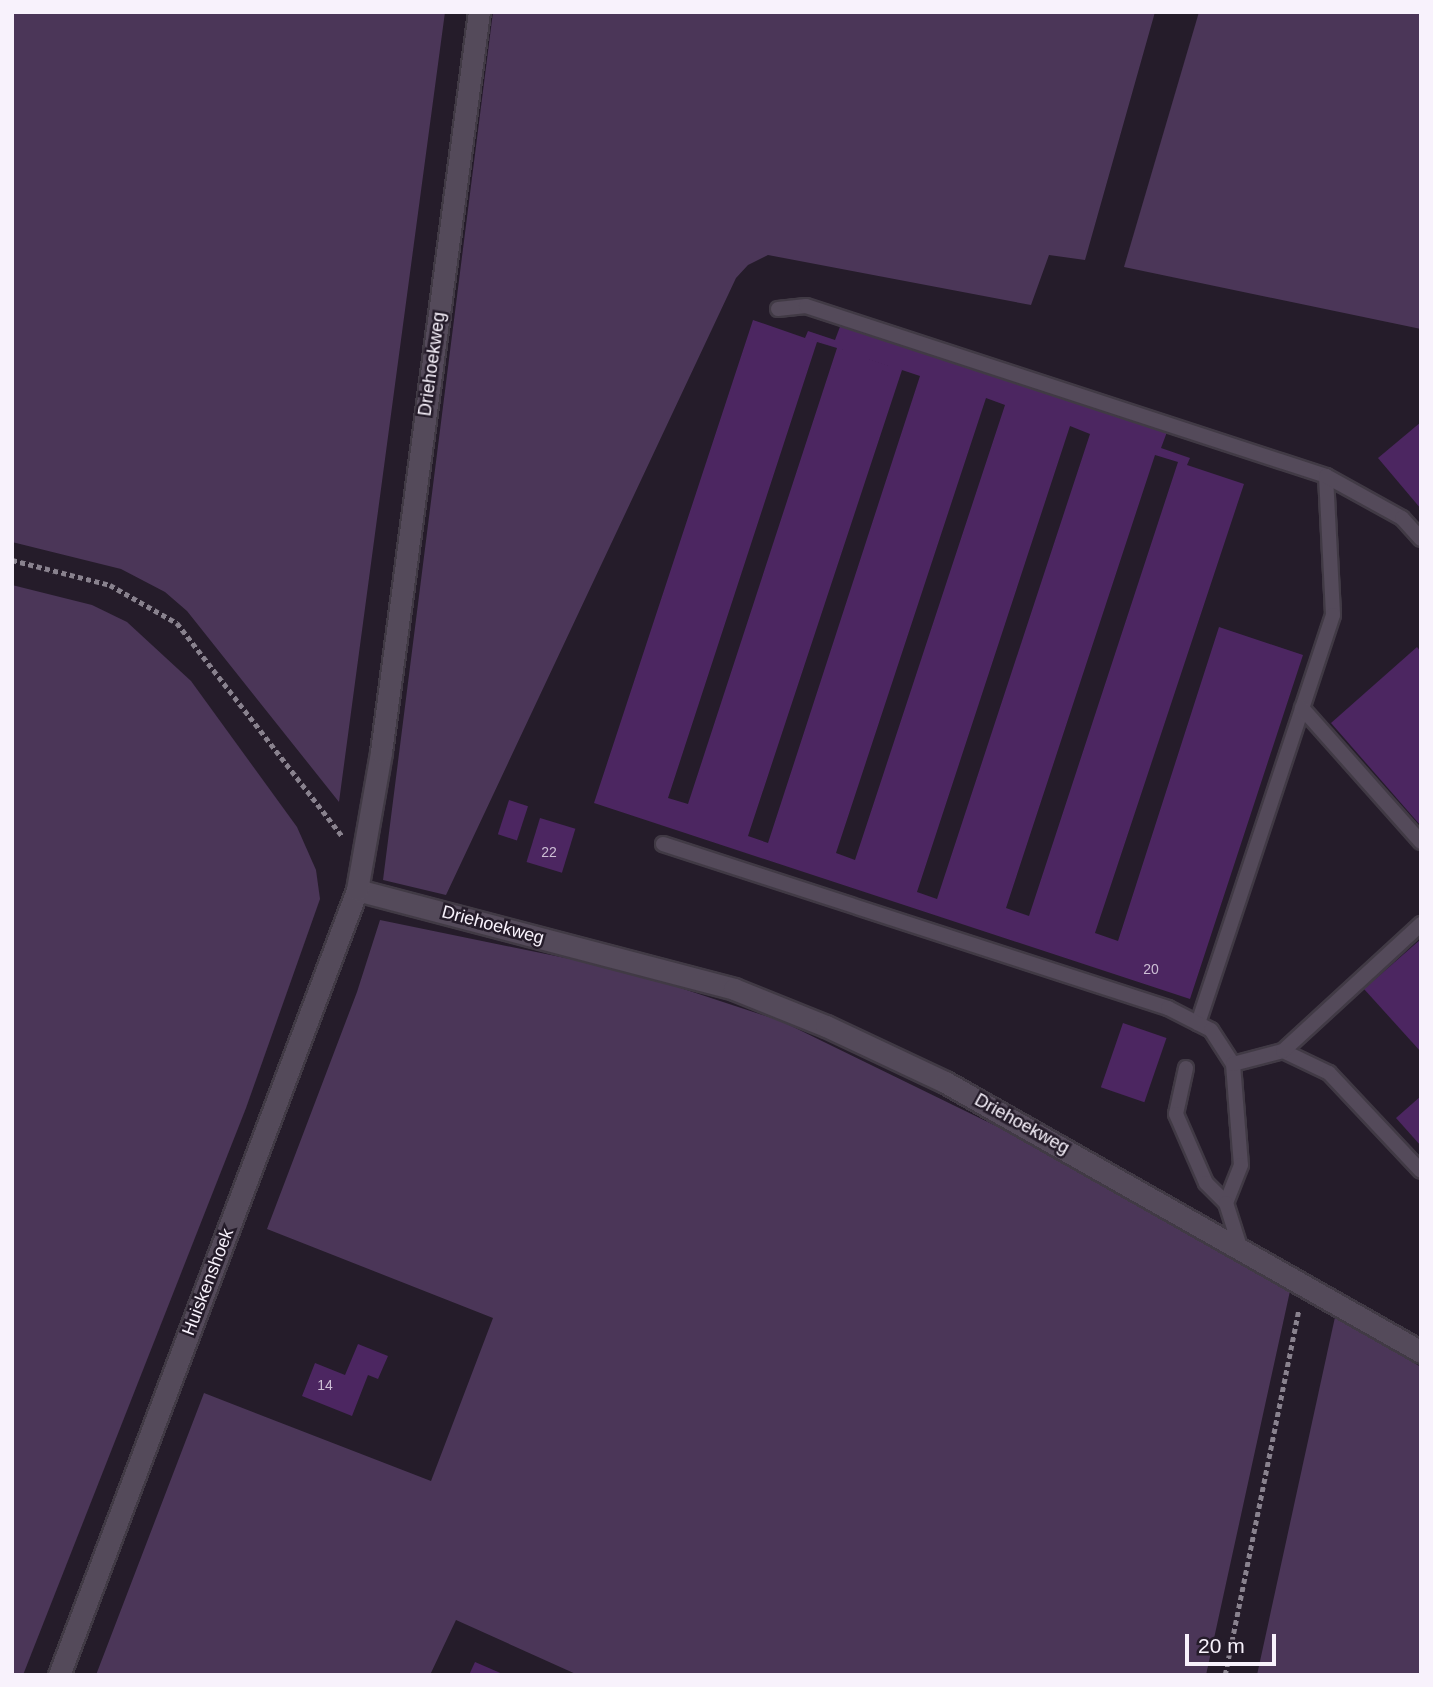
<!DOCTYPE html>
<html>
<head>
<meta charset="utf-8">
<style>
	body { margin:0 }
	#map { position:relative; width:1433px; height:1687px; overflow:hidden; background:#251c2a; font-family:Helvetica,sans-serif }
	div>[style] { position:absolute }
	.green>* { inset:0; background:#4b3658 }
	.building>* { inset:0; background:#4c2661; transform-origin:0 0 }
	.path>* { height:4.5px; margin-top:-2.25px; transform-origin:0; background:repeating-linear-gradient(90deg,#89828e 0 5px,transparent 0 8.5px) }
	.roads { filter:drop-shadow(2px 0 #413a45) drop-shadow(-2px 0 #413a45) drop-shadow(0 2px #413a45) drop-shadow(0 -2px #413a45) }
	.lane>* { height:14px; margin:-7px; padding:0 7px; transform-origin:7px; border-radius:7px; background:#544a5a }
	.street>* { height:21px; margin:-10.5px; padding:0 10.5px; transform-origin:10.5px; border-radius:10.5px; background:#544a5a }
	span { translate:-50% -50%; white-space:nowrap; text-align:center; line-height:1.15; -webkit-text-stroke:5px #251c2a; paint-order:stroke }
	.number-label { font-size:14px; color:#cdbfd5 }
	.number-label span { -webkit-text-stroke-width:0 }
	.street-label { font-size:18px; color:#f8f2fc }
	.frame { position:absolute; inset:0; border:14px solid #f8f2fc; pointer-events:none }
	.scale { position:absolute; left:1185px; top:1634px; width:91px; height:32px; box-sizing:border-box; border:4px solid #f8f2fc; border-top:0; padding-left:9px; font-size:21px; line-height:24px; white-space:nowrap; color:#f8f2fc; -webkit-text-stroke:5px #251c2a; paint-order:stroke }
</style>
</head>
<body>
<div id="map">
	<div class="green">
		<i style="clip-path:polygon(12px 12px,445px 12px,339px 802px,187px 611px,165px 592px,121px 569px,12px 542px)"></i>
		<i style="clip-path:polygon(493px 12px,1155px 12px,1085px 260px,1049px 255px,1031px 305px,768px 255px,748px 265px,736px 278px,446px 895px,383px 880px)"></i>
		<i style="clip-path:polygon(1199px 12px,1421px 12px,1421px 329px,1124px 267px)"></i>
		<i style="clip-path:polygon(12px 585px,92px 605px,127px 622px,191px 681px,297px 827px,316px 870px,320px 899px,246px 1108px,23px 1675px,12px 1675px)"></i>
		<i style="clip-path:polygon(380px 920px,629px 971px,781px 1021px,996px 1126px,1290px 1291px,1206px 1675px,578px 1675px,456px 1620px,430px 1675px,96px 1675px,204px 1393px,431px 1481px,493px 1318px,267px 1229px,357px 992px)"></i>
		<i style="clip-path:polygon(1335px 1317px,1421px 1367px,1421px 1675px,1257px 1675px)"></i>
	</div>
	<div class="building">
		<i style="clip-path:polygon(evenodd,753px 320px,805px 338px,808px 331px,835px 340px,841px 324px,1167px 432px,1161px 448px,1190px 458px,1187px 465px,1244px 484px,1095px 933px,1118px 941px,1219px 627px,1303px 655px,1190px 999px,594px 803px,753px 320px,817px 342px,837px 348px,688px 804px,668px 798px,817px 342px,753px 320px,902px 370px,920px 376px,768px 843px,748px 836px,902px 370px,753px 320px,986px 398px,1005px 405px,855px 860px,836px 853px,986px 398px,753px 320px,1070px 426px,1090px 434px,937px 899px,917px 892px,1070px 426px,753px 320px,1155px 455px,1178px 462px,1029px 916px,1006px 908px,1155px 455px)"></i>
		<i style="clip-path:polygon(1421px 422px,1421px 509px,1378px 458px)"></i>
		<i style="clip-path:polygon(1417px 647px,1421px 652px,1421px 826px,1331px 723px)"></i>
		<i style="left:509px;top:800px;width:20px;height:36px;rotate:18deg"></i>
		<i style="left:540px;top:818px;width:37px;height:46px;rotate:17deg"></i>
		<i style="clip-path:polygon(1421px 939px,1421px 1052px,1364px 989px)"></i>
		<i style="left:1123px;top:1023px;width:46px;height:68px;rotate:19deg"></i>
		<i style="clip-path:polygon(1421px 1096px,1421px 1146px,1396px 1118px)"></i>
		<i style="clip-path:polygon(358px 1344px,388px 1356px,378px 1379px,368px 1375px,352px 1416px,302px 1396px,315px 1363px,345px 1375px)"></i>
		<i style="clip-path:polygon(475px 1662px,505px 1675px,469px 1675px)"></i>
	</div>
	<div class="path">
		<i style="left:12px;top:560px;width:101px;rotate:14.3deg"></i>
		<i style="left:110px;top:585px;width:77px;rotate:29.6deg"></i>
		<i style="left:177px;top:623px;width:269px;rotate:52.2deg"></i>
		<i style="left:1225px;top:1675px;width:373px;rotate:-78.6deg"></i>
	</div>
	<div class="roads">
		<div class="lane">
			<i style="left:778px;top:309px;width:28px;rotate:-6deg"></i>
			<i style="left:806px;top:306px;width:547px;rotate:18.1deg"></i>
			<i style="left:1326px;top:476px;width:139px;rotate:87.1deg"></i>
			<i style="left:1333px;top:615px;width:430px;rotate:108.3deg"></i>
			<i style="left:1326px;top:476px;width:87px;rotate:28.9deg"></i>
			<i style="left:1402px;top:518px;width:28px;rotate:48deg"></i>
			<i style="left:1302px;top:708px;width:179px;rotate:48.4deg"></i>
			<i style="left:663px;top:844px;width:531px;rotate:17.99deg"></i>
			<i style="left:1168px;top:1008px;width:48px;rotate:27.1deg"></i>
			<i style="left:1211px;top:1030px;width:40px;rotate:57.1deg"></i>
			<i style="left:1233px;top:1064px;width:101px;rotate:85.5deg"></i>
			<i style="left:1241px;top:1165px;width:41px;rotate:111.5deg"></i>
			<i style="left:1283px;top:1051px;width:51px;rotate:25.6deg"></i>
			<i style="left:1329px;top:1073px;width:134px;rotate:46.8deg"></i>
			<i style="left:1233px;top:1064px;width:52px;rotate:-14.6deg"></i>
			<i style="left:1283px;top:1051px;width:188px;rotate:-42.6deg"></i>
			<i style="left:1186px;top:1068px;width:47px;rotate:102.3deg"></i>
			<i style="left:1176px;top:1114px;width:75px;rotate:66.5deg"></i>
			<i style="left:1206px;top:1183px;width:28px;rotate:45deg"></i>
			<i style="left:1226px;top:1203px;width:46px;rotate:72.3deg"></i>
		</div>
		<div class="street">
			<i style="left:357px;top:890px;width:390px;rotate:14.7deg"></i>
			<i style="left:734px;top:989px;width:99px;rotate:21.9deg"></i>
			<i style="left:826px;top:1026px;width:132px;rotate:25.2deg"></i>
			<i style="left:945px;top:1082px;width:547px;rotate:29.56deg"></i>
			<i style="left:59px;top:1675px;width:840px;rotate:-69.21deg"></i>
			<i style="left:357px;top:890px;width:140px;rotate:-80.1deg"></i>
			<i style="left:381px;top:752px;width:746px;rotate:-82.46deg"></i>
		</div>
	</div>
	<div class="number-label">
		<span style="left:549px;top:852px">22</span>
		<span style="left:1151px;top:969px">20</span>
		<span style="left:325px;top:1385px">14</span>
	</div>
	<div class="street-label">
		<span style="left:432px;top:364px;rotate:-82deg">Driehoekweg</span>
		<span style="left:493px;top:925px;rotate:15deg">Driehoekweg</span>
		<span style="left:1022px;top:1124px;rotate:29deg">Driehoekweg</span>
		<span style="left:208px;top:1282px;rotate:-69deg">Huiskenshoek</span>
	</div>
	<div class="frame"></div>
	<div class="scale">20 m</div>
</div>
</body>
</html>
